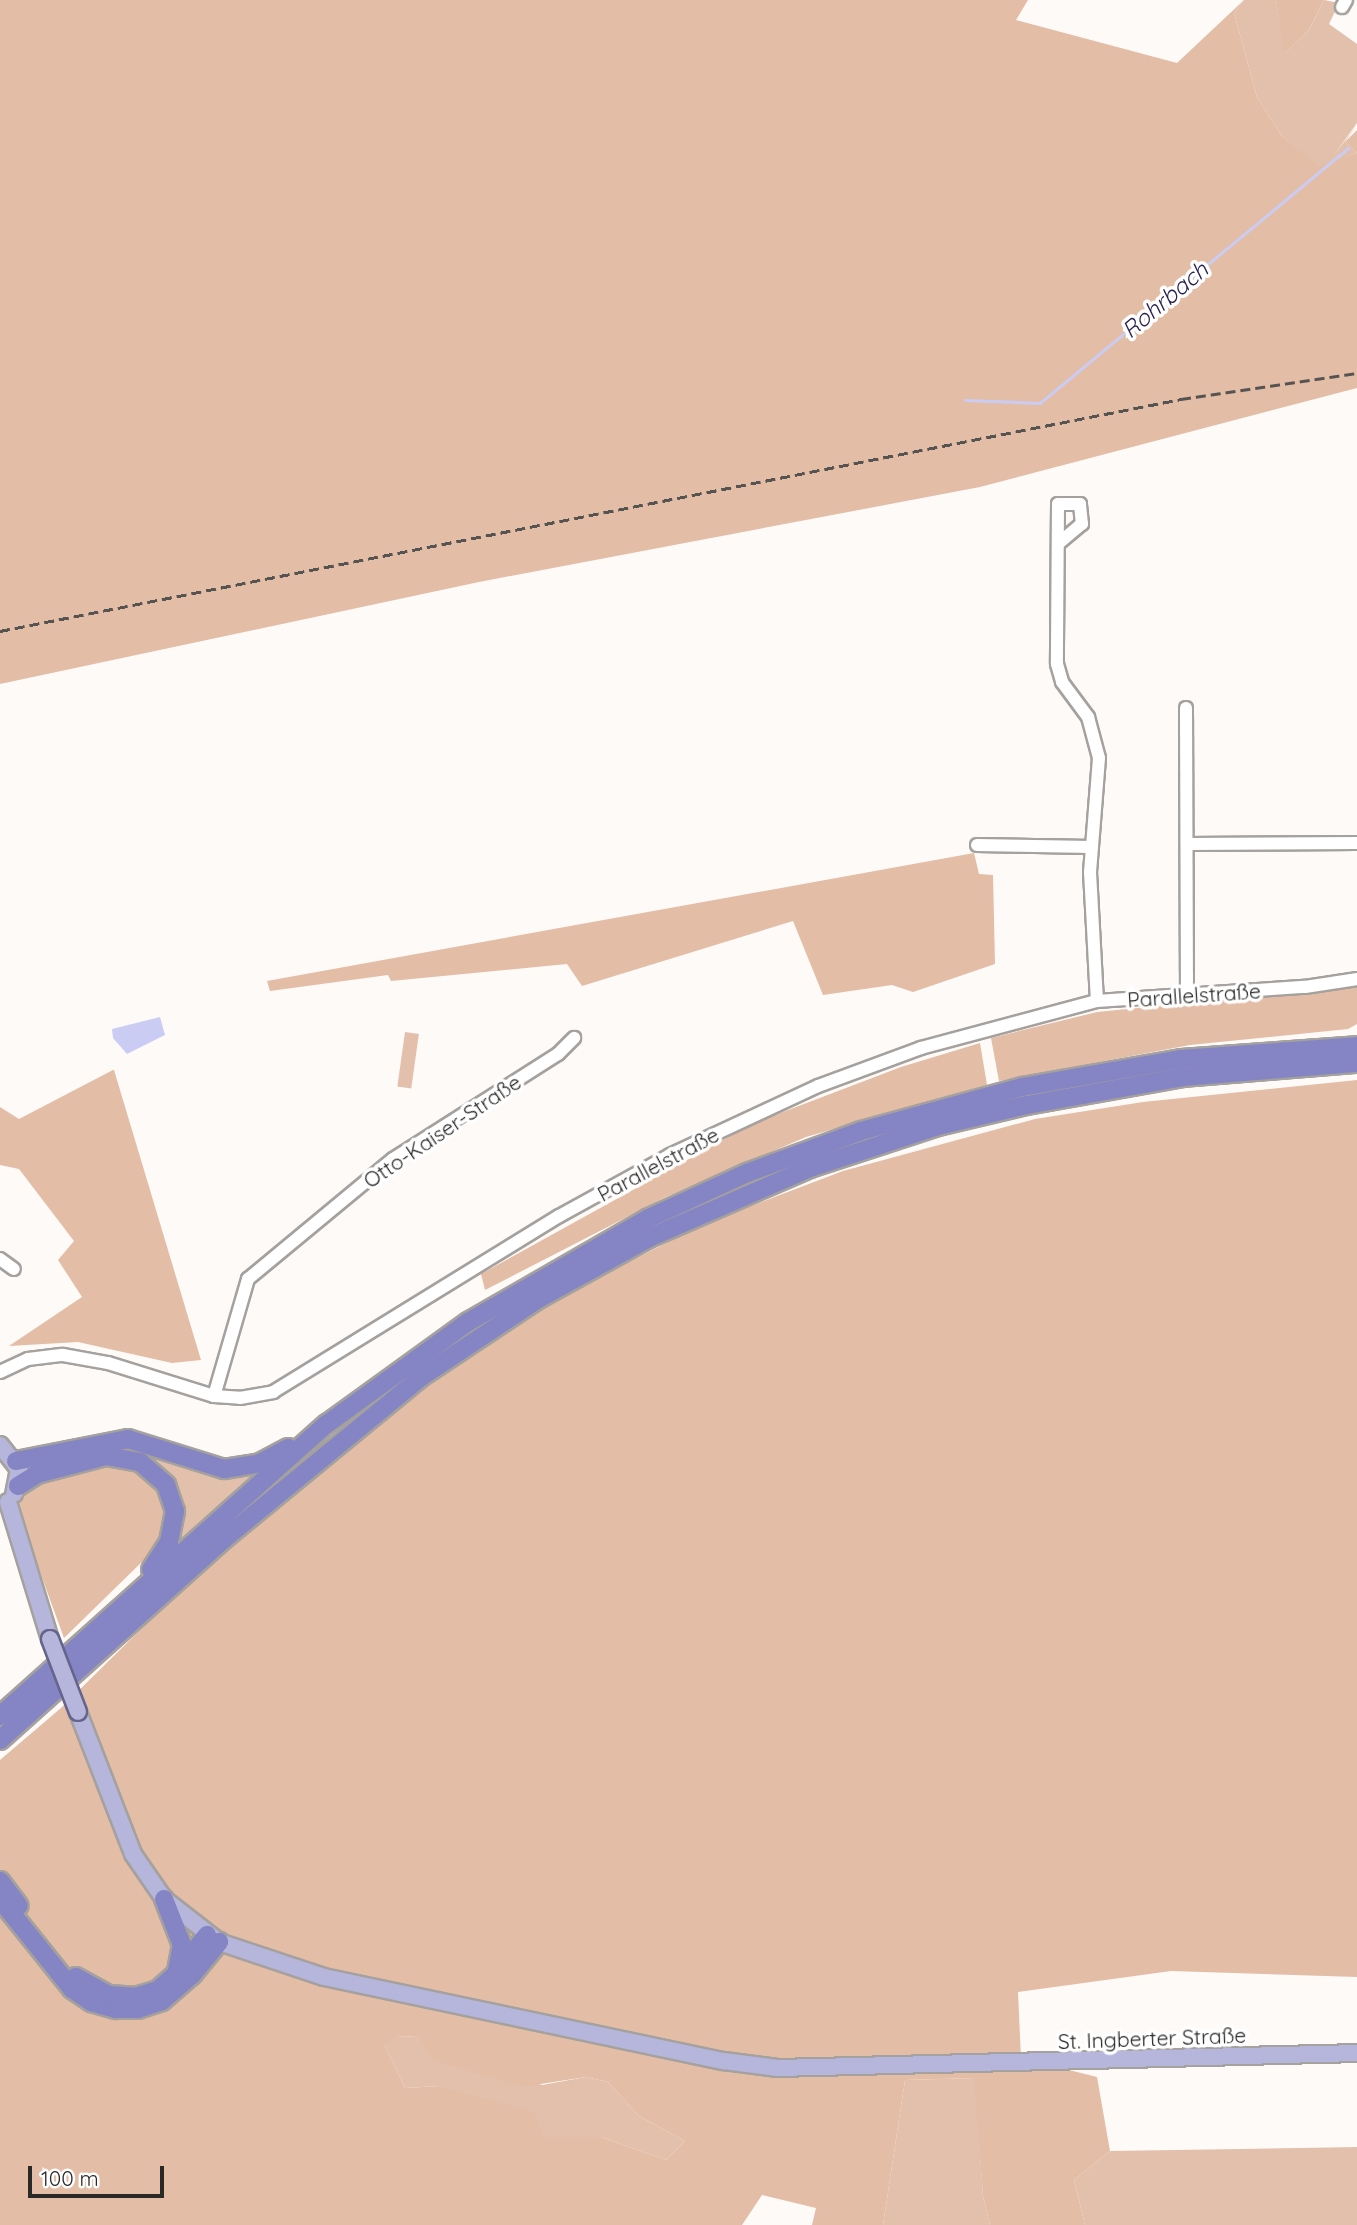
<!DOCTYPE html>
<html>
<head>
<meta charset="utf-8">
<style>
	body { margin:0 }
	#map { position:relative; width:1357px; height:2225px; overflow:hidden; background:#fefaf8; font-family:Quicksand,sans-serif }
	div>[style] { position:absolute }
	.green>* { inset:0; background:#e2c0ac; transform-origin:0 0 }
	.forest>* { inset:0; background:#e3bda5 }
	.water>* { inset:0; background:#cbccf3 }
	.stream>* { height:2.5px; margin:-1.25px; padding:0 1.25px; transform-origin:1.25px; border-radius:1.25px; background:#cbccf3 }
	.roads { filter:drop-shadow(2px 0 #a4a19e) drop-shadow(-2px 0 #a4a19e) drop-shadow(0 2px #a4a19e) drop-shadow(0 -2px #a4a19e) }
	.minor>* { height:12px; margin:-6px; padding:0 6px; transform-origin:6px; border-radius:6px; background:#fff }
	.major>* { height:16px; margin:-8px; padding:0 8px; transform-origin:8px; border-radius:8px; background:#b6b5dc }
	.highway>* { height:18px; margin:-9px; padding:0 9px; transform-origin:9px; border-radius:9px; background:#8584c4 }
	.rail>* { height:2.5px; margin-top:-1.25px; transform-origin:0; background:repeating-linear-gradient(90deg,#565453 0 10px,transparent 0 15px) }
	.bridges { filter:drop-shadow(2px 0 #65648d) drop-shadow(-2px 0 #65648d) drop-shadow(0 2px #65648d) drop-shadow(0 -2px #65648d) }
	.major-bridge>* { height:16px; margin:-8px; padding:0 8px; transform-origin:8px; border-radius:8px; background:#b6b5dc }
	span { translate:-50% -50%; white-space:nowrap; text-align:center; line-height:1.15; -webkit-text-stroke:7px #fff; paint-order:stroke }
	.street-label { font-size:21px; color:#2a2928 }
	.water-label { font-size:23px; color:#262151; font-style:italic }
	.scale { position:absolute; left:28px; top:2166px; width:136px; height:32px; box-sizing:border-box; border:4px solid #2a2928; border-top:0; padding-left:9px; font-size:21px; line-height:24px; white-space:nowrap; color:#2a2928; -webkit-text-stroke:5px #fff; paint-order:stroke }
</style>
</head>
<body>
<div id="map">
	<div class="green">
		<i style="clip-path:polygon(1244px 0,1276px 0,1285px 53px,1309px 30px,1324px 0,1339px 3px,1329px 24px,1357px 44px,1357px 123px,1334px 155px,1357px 125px,1345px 142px,1357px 153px,1319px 167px,1281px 135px,1257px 97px,1234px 13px)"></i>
		<i style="left:405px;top:1032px;width:14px;height:55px;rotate:8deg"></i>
		<i style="clip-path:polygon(129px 1444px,211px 1474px,256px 1470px,260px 1475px,178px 1544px,173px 1485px,146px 1458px,115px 1451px)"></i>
		<i style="clip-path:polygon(418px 2036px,542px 2085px,586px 2077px,608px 2082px,639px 2116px,685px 2141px,666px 2160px,601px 2137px,543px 2137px,439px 2086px,405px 2088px,385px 2046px,395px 2037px)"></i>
		<i style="clip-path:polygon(975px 2078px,983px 2196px,990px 2225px,883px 2225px,905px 2080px)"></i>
		<i style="clip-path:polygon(1357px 2147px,1357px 2225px,1085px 2225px,1074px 2180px,1110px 2151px)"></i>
	</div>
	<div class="forest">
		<i style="clip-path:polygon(0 0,1028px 0,1016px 20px,1177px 63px,1244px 0,1234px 13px,1257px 97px,1281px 135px,1319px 166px,1357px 153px,1345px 142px,1357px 130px,1357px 388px,980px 487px,479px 582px,0 684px)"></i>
		<i style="clip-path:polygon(1276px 0,1324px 0,1309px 30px,1284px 54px)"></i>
		<i style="clip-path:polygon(974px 853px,979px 874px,993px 875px,995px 964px,913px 992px,892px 985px,823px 995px,793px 921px,582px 986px,567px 964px,391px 981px,388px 975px,270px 991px,267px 981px)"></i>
		<i style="clip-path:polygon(1357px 986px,1357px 1024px,1348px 1029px,1190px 1045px,999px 1081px,991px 1038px,1097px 1012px)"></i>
		<i style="clip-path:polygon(980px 1043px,987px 1085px,806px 1137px,664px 1198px,485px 1290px,481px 1274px,754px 1123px,901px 1067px)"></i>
		<i style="clip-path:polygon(113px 1070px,114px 1070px,201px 1360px,172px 1363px,78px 1342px,9px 1346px,82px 1297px,58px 1260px,74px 1241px,19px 1169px,0 1165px,0 1107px,19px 1119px)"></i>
		<i style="clip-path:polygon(evenodd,1357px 1080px,1357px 1977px,1171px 1971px,1018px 1992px,1021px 2058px,1097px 2077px,1110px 2151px,1074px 2180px,1085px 2225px,990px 2225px,983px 2196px,974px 2078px,905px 2080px,883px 2225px,812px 2225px,816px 2208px,762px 2195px,742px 2225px,0 2225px,0 1760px,61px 1708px,210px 1561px,351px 1443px,454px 1367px,547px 1304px,701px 1225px,843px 1171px,1035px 1119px,1143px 1102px,1357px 1080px,418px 2036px,434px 2060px,521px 2087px,586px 2077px,608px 2082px,639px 2116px,685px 2141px,666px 2160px,601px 2137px,543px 2137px,534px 2112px,439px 2086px,405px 2088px,385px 2046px,396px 2037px,418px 2036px)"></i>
		<i style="clip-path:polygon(110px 1461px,125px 1463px,155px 1481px,167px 1516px,164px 1532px,149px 1555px,64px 1638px,15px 1503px,25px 1488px,40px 1478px)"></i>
	</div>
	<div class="water">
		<i style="clip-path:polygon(160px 1017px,165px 1035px,127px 1054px,113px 1038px,112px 1029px)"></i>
	</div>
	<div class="stream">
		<i style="left:965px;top:400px;width:75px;rotate:2.3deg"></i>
		<i style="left:1040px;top:403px;width:400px;rotate:-39.6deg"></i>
	</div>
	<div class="roads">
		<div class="minor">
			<i style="left:1342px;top:7px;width:8px;rotate:-60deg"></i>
			<i style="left:1059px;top:543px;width:30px;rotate:-40deg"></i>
			<i style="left:1082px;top:524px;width:20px;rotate:-96deg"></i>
			<i style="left:1080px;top:504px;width:22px;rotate:180deg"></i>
			<i style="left:1058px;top:504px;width:160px;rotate:90.4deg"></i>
			<i style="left:1057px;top:664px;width:19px;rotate:74deg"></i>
			<i style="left:1062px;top:682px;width:44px;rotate:53.4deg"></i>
			<i style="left:1088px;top:717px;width:42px;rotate:75deg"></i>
			<i style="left:1099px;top:758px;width:114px;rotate:94.5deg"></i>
			<i style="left:1090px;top:872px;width:129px;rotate:86.9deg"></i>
			<i style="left:1186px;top:708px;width:287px;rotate:89.8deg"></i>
			<i style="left:1187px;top:844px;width:170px;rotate:-0.3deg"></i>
			<i style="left:977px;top:845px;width:115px;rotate:1deg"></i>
			<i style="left:0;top:1259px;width:17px;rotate:36deg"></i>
			<i style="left:0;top:1372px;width:31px;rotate:-25deg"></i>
			<i style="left:28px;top:1359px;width:35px;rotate:-7deg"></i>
			<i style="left:63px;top:1355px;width:46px;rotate:10.1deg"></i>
			<i style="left:108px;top:1363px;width:111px;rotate:17.3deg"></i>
			<i style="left:214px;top:1396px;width:26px;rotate:4deg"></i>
			<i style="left:240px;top:1398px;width:34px;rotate:-10deg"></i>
			<i style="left:273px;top:1392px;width:336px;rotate:-31.6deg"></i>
			<i style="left:559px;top:1216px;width:127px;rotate:-28.8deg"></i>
			<i style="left:670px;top:1155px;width:163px;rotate:-25deg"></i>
			<i style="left:818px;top:1086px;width:110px;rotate:-20.3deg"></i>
			<i style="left:921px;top:1048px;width:182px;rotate:-15deg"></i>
			<i style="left:1097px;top:1001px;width:208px;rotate:-3.9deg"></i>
			<i style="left:1305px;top:987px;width:53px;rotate:-8.7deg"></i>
			<i style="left:214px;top:1396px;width:122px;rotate:-73.8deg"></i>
			<i style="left:248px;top:1279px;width:188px;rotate:-39.6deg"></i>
			<i style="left:393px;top:1159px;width:196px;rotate:-32.5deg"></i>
			<i style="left:558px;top:1054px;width:23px;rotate:-45deg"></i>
		</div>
		<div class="major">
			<i style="left:0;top:1445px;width:31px;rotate:52deg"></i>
			<i style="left:19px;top:1469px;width:25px;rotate:101deg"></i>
			<i style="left:8px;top:1502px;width:143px;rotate:73deg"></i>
			<i style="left:78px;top:1712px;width:152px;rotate:68.8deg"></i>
			<i style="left:133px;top:1854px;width:55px;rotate:55.4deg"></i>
			<i style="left:164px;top:1899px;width:70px;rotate:38deg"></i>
			<i style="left:219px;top:1942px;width:111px;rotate:18.4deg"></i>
			<i style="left:324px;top:1977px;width:409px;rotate:11.9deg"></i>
			<i style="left:724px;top:2061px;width:54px;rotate:7.4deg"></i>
			<i style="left:778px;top:2068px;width:579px;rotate:-1.48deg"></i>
		</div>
		<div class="highway">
			<i style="left:16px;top:1461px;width:114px;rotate:-11.1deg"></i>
			<i style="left:128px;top:1439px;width:101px;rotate:17.4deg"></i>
			<i style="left:224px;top:1469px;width:36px;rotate:-9deg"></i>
			<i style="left:260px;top:1463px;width:32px;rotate:-28deg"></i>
			<i style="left:18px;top:1486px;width:22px;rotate:-32deg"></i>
			<i style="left:37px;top:1474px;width:71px;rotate:-14.6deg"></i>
			<i style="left:106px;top:1456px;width:35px;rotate:10deg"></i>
			<i style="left:140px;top:1462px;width:35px;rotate:41deg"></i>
			<i style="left:166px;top:1485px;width:28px;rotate:71deg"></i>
			<i style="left:175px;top:1511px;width:32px;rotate:101deg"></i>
			<i style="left:169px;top:1542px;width:33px;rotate:123deg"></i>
			<i style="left:0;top:1716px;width:438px;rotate:-41.8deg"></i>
			<i style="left:327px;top:1424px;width:174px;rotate:-35.9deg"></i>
			<i style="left:468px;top:1322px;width:207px;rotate:-29.9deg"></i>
			<i style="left:647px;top:1219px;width:110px;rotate:-24.7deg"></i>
			<i style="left:747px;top:1173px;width:121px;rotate:-20.2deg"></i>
			<i style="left:861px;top:1131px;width:167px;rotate:-15.3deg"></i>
			<i style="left:1022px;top:1087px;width:161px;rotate:-10deg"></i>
			<i style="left:1181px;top:1059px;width:176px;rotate:-4.2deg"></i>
			<i style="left:0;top:1740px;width:301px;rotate:-41.9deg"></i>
			<i style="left:224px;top:1539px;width:255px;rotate:-39.4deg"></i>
			<i style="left:421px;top:1377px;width:143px;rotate:-33.6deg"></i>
			<i style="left:540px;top:1298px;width:124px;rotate:-28.8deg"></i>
			<i style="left:649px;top:1238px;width:176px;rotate:-23.5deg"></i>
			<i style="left:810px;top:1168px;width:135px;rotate:-18.2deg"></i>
			<i style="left:938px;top:1126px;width:91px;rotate:-13.3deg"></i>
			<i style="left:1027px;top:1105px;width:158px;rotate:-10.2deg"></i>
			<i style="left:1182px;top:1077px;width:176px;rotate:-4.6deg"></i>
			<i style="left:0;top:1881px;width:31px;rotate:53deg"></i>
			<i style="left:0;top:1899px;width:115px;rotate:51.3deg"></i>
			<i style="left:72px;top:1989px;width:23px;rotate:34deg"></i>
			<i style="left:91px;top:2002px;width:26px;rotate:16deg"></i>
			<i style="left:116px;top:2009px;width:22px"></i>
			<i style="left:138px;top:2009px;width:25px;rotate:-18deg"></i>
			<i style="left:162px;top:2001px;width:40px;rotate:-41deg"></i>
			<i style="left:192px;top:1975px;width:43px;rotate:-50.7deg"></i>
			<i style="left:164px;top:1899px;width:49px;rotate:68.6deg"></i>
			<i style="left:182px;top:1945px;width:26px;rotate:101deg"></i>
			<i style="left:76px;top:1977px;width:38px;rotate:29deg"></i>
			<i style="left:109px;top:1995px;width:26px;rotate:4deg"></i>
			<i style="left:135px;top:1997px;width:24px;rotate:-17deg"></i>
			<i style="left:158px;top:1990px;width:24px;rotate:-42deg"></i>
			<i style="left:176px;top:1974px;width:50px;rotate:-51.5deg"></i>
		</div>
	</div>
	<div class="rail">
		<i style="left:0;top:631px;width:1204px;rotate:-11.11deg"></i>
		<i style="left:1181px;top:399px;width:178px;rotate:-8.4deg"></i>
	</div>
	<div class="bridges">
		<div class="major-bridge">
			<i style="left:50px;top:1639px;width:78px;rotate:69deg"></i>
		</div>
	</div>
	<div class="street-label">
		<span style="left:1194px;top:995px;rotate:-4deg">Parallelstraße</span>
		<span style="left:442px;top:1131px;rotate:-34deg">Otto-Kaiser-Straße</span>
		<span style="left:658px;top:1164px;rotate:-28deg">Parallelstraße</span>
		<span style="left:1152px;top:2038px;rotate:-2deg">St. Ingberter Straße</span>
	</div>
	<div class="water-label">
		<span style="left:1165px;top:300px;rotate:-40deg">Rohrbach</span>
	</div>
	<div class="scale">100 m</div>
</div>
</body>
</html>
